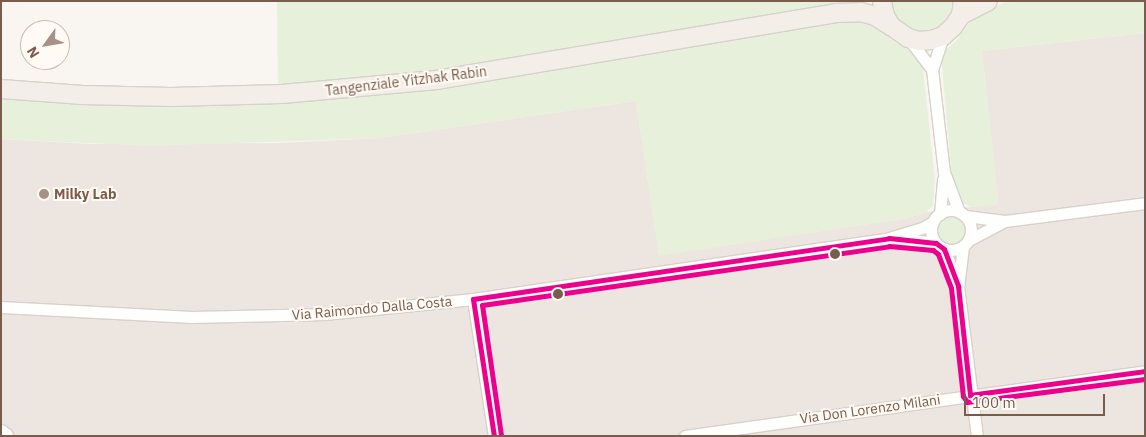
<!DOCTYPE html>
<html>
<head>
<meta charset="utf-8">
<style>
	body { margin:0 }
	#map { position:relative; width:1146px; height:437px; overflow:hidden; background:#f9f5f0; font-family:"IBM Plex Sans",sans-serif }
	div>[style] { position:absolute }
	.industrial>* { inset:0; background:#ede5e0 }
	.green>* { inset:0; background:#e7f0db }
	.round { border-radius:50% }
	.roads { filter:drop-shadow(1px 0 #d7d1cb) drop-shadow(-1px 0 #d7d1cb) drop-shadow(0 1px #d7d1cb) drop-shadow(0 -1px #d7d1cb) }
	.street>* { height:11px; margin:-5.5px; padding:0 5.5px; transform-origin:5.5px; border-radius:5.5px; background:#fefefd }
	.street>.ring { margin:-5.5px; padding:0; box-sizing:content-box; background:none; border:11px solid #fefefd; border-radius:50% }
	.secondary>* { height:16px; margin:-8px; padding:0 8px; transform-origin:8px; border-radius:8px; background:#fefefd }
	.primary>* { height:18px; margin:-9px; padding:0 9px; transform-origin:9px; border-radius:9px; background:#f3eee8 }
	.bus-1>* { height:5px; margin:-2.5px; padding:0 2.5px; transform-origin:2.5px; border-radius:2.5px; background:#ec008c }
	.bus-2>* { height:5px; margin:-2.5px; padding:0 2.5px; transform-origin:2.5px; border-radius:2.5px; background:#ec008c }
	.dots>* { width:14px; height:14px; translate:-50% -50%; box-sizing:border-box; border:2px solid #fffaf3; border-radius:50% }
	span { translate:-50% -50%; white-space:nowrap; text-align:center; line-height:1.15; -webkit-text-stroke:4px #fffaf3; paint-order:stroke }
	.street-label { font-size:14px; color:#7a5c4d }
	.poi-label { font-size:14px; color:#7a5c4d; font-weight:700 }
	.left { translate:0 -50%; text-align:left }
	.frame { position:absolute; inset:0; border:2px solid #7a5c4d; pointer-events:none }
	.north { position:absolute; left:20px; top:20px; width:50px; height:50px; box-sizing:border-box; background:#fffaf3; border:1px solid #cabbb1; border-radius:50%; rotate:238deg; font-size:14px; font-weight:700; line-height:20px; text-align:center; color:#7a5c4d }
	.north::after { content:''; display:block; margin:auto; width:18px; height:22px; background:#a69286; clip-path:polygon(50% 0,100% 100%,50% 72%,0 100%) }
	.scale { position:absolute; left:964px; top:394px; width:141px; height:22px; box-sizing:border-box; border:2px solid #7a5c4d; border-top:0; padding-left:6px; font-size:15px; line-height:18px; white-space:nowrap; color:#7a5c4d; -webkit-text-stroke:4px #fffaf3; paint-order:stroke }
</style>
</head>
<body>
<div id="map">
	<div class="industrial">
		<i style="clip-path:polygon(1145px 33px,1145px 436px,1px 436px,1px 139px,92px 144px,279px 143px,380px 138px,636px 101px,659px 255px,909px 218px,926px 212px,998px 204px,982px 51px)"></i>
	</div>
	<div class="green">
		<i style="clip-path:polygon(277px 1px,847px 1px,835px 7px,417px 75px,278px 87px)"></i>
		<i style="clip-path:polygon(888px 1px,956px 1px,954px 14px,947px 23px,938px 30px,927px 33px,915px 33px,896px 21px)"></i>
		<i style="clip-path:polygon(1018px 1px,1145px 1px,1145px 33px,982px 51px,999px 204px,970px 207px,959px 201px,952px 180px,941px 54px,956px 41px,971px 20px,1003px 3px)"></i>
		<i style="clip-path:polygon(856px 20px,869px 20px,894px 42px,918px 55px,923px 68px,935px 180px,933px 206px,926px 212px,909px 218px,659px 256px,636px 101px,380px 138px,151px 146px,1px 139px,1px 98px,278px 102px,384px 95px)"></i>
		<i class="round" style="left:937px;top:216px;width:28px;height:28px"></i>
	</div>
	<div class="roads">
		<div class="street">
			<i style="left:943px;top:36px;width:35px;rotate:108deg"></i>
			<i style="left:932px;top:69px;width:104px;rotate:83.4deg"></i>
			<i style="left:944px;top:172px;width:43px;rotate:69.4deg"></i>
			<i style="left:909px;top:39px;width:38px;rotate:53deg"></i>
			<i class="ring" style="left:931px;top:210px;width:29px;height:29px"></i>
			<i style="left:940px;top:214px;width:35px;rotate:-85deg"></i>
			<i style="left:965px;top:216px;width:40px;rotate:7.1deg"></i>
			<i style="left:1005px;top:221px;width:141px;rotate:-7.3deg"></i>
			<i style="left:896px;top:238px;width:40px;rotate:7.1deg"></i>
			<i style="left:969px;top:240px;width:38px;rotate:-28deg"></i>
			<i style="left:963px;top:247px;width:39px;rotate:97deg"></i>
			<i style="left:958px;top:286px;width:151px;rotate:82.8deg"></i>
			<i style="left:944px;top:249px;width:35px;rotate:68deg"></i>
			<i style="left:473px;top:299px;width:139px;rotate:81.3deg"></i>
			<i style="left:1px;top:307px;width:191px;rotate:3deg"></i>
			<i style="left:192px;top:317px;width:133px;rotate:-1.3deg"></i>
			<i style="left:325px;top:314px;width:149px;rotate:-5.8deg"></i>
			<i style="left:473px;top:299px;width:420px;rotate:-8.3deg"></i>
			<i style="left:889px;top:238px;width:37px;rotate:-17deg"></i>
			<i style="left:924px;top:227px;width:10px;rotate:-29deg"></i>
			<i style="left:685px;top:436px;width:465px;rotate:-8deg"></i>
		</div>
		<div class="secondary">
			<i style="left:1px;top:433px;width:5px;rotate:37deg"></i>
		</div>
		<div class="primary">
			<i style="left:882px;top:1px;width:15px;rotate:79deg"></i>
			<i style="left:885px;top:16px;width:12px;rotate:59deg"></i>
			<i style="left:891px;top:26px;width:21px;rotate:35deg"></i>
			<i style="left:908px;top:38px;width:11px;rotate:15deg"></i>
			<i style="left:919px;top:41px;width:12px;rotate:-5deg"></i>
			<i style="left:931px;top:40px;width:13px;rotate:-18deg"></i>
			<i style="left:943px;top:36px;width:13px;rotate:-42deg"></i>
			<i style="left:953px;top:27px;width:14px;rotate:-56deg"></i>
			<i style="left:961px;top:15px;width:14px;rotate:-82deg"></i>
			<i style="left:961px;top:15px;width:30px;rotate:-27deg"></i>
			<i style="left:1px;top:89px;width:82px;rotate:4.2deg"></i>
			<i style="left:83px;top:95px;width:88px;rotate:1.3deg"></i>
			<i style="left:171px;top:97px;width:111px;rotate:-1.5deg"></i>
			<i style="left:282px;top:94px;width:155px;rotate:-5.2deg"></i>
			<i style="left:436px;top:80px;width:407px;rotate:-9.5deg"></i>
			<i style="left:837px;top:13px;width:24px;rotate:-2deg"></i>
			<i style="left:861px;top:12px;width:15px;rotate:16deg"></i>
			<i style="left:875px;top:16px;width:19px;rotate:32deg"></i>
		</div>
	</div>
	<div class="bus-1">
		<i style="left:473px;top:299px;width:420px;rotate:-8.3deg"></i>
		<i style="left:889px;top:238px;width:47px;rotate:6.1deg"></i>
		<i style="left:936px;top:243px;width:10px;rotate:37deg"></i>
		<i style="left:944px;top:249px;width:40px;rotate:69deg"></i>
		<i style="left:958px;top:286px;width:110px;rotate:83.7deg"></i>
		<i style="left:473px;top:299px;width:139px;rotate:81.3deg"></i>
		<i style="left:970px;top:395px;width:177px;rotate:-7.8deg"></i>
	</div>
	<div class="bus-2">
		<i style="left:501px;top:435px;width:131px;rotate:-98.3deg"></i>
		<i style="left:482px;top:305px;width:411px;rotate:-8.2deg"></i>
		<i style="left:889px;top:246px;width:44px;rotate:5.2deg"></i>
		<i style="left:933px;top:250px;width:6px;rotate:39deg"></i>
		<i style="left:938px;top:254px;width:36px;rotate:69deg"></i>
		<i style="left:951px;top:288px;width:109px;rotate:83.7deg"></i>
		<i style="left:963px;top:396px;width:7px;rotate:56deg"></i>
		<i style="left:967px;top:402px;width:179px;rotate:-7.4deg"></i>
	</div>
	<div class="dots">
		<i style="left:44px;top:194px;background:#a69286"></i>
		<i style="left:835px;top:254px;background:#7a5c4d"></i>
		<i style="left:558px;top:294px;background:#7a5c4d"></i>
	</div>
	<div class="street-label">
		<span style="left:406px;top:81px;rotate:-7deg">Tangenziale Yitzhak Rabin</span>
		<span style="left:372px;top:308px;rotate:-5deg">Via Raimondo Dalla Costa</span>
		<span style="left:870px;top:409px;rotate:-8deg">Via Don Lorenzo Milani</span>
	</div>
	<div class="poi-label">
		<span class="left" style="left:54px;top:194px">Milky Lab</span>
	</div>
	<div class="frame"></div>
	<div class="north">N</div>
	<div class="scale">100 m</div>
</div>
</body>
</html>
